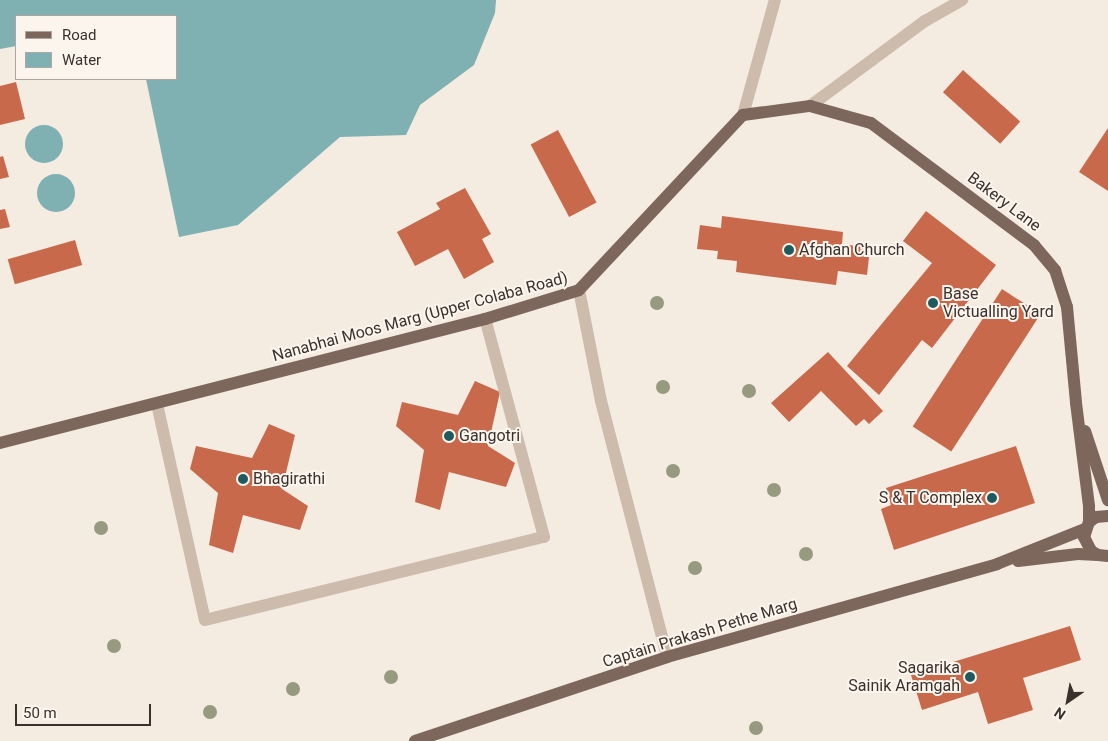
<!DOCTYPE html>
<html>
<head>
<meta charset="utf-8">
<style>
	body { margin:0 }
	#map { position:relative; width:1108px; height:741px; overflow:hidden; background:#f4ebe1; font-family:Roboto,sans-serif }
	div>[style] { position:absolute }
	.water>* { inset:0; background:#7fb0b2 }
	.round { border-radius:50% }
	.building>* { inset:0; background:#c8694b; transform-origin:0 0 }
	.minor>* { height:12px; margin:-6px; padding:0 6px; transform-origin:6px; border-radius:6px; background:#cdbbac }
	.major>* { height:12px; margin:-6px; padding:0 6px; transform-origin:6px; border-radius:6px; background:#7d675c }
	.trees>* { width:14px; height:14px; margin:-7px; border-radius:50%; background:#969b7f }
	.dots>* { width:14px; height:14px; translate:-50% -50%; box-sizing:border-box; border:2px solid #fbf5ee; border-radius:50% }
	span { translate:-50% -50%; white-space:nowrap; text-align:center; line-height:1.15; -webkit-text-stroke:4px #fbf5ee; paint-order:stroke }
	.street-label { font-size:16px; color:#3b302b }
	.poi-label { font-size:16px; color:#3b302b }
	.left { translate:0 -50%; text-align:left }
	.right { translate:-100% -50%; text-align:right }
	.legend { position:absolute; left:15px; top:15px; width:162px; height:65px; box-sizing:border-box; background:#fbf5ee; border:1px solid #aea6a0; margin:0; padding:6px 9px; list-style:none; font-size:15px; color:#3b302b }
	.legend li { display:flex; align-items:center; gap:10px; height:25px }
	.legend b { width:25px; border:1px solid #aea6a0 }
	.north { position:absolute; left:1043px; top:676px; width:50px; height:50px; -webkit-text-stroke:4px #fbf5ee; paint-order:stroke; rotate:213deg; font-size:14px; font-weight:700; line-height:20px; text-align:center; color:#3b302b }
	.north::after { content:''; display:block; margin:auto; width:18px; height:22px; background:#3b302b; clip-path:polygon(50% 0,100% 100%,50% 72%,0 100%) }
	.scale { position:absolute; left:15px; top:704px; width:136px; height:22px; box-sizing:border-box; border:2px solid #3b302b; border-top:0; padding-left:6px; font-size:15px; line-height:18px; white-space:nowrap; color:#3b302b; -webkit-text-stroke:4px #fbf5ee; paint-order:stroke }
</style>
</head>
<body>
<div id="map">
	<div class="water">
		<i style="clip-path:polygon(0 0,496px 0,495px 13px,474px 65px,420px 105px,406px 135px,340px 137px,238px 225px,179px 237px,146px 79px,176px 79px,176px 16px,16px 16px,16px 46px,0 49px)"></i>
		<i class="round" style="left:25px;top:125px;width:38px;height:38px"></i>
		<i class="round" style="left:37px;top:174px;width:38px;height:38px"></i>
	</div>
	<div class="building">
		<i style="left:963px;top:70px;width:77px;height:30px;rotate:42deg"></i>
		<i style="clip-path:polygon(16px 82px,25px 119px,0 125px,0 86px)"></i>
		<i style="clip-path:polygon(1108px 128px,1108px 191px,1079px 172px)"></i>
		<i style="left:558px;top:130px;width:82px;height:31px;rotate:62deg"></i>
		<i style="clip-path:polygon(3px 156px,9px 177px,0 179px,0 157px)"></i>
		<i style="clip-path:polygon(465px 188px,491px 234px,482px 239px,494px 262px,464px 279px,448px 249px,415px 266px,397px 232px,440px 209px,436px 203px)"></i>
		<i style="clip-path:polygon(5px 209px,10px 227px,0 229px,0 210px)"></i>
		<i style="clip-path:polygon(926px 211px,996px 265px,932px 348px,922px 340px,879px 395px,847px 366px,932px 263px,903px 241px)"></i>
		<i style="clip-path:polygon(722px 216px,843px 232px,842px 244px,870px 248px,867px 275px,838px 271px,836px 285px,736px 272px,737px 261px,717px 259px,718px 251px,697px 249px,700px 225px,721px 228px)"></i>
		<i style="left:75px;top:240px;width:26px;height:70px;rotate:74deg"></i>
		<i style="left:1002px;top:289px;width:46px;height:164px;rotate:33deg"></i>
		<i style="clip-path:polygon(828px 352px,883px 411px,869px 424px,864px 419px,856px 426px,821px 391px,789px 422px,771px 403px)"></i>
		<i style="clip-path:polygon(475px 381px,500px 392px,488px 446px,515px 463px,506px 487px,449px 472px,440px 510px,415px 502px,424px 450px,396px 426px,402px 402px,458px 415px)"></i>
		<i style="clip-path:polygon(269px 424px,295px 435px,282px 489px,308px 506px,300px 530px,243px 515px,233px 553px,209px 545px,218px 493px,190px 469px,196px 446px,252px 458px)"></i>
		<i style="clip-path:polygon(evenodd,1016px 446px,1035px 503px,894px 550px,881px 509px,891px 505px,886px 488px,1016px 446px,951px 491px,953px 497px,947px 499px,945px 493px,951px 491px)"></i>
		<i style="clip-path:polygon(1070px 626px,1081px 660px,1023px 678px,1033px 710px,988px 724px,978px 692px,922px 710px,911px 675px)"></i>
	</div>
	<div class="minor">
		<i style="left:810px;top:106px;width:143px;rotate:-36.5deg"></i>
		<i style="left:925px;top:21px;width:43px;rotate:-29.6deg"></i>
		<i style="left:743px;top:115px;width:119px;rotate:-74.5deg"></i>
		<i style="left:579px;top:290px;width:113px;rotate:78.8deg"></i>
		<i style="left:601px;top:401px;width:264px;rotate:75.5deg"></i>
		<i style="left:157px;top:404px;width:221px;rotate:77.5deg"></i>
		<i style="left:205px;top:620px;width:349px;rotate:-13.8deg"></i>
		<i style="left:544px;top:537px;width:226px;rotate:-105.1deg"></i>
	</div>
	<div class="major">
		<i style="left:1085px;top:431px;width:73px;rotate:71.6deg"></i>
		<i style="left:0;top:443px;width:501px;rotate:-14.34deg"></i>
		<i style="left:485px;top:319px;width:98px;rotate:-17.1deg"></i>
		<i style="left:579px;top:290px;width:240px;rotate:-46.9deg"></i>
		<i style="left:743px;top:115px;width:68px;rotate:-7.7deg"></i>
		<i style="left:810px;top:106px;width:63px;rotate:15.6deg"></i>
		<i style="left:871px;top:123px;width:204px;rotate:36.8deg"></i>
		<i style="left:1034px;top:245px;width:33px;rotate:50deg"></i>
		<i style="left:1055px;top:270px;width:39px;rotate:72deg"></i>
		<i style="left:1067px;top:307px;width:96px;rotate:84.6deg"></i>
		<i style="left:1076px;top:403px;width:104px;rotate:82.8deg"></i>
		<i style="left:1089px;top:506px;width:16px;rotate:90deg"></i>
		<i style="left:1108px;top:516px;width:12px;rotate:175deg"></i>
		<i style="left:1096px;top:517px;width:9px;rotate:144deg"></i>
		<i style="left:1089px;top:522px;width:16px;rotate:108deg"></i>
		<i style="left:1084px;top:537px;width:16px;rotate:63deg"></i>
		<i style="left:1091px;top:551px;width:8px;rotate:30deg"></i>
		<i style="left:1098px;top:555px;width:10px;rotate:6deg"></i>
		<i style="left:1018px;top:561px;width:60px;rotate:-6.7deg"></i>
		<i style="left:1078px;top:554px;width:20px;rotate:3deg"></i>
		<i style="left:415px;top:741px;width:266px;rotate:-18.4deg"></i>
		<i style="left:667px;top:657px;width:343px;rotate:-15.7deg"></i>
		<i style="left:997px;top:564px;width:95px;rotate:-21.7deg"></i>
	</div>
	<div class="trees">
		<i style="left:657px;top:303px"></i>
		<i style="left:663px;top:387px"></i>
		<i style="left:749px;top:391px"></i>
		<i style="left:673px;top:471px"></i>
		<i style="left:774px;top:490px"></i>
		<i style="left:101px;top:528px"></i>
		<i style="left:806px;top:554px"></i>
		<i style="left:695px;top:568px"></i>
		<i style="left:114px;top:646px"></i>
		<i style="left:391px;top:677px"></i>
		<i style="left:293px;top:689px"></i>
		<i style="left:210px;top:712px"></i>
		<i style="left:756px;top:728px"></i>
	</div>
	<div class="dots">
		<i style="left:789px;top:250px;background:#1f5a5e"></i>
		<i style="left:933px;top:303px;background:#1f5a5e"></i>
		<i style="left:449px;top:436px;background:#1f5a5e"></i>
		<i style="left:243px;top:479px;background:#1f5a5e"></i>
		<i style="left:992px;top:498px;background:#1f5a5e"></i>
		<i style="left:970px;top:677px;background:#1f5a5e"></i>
	</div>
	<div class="street-label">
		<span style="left:1004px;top:202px;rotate:37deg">Bakery Lane</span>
		<span style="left:420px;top:317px;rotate:-15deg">Nanabhai Moos Marg (Upper Colaba Road)</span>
		<span style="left:700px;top:633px;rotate:-17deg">Captain Prakash Pethe Marg</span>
	</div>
	<div class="poi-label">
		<span class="left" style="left:799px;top:250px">Afghan Church</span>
		<span class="left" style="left:943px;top:303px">Base<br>Victualling Yard</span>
		<span class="left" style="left:459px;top:436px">Gangotri</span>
		<span class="left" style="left:253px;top:479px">Bhagirathi</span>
		<span class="right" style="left:982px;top:498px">S &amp; T Complex</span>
		<span class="right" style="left:960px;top:677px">Sagarika<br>Sainik Aramgah</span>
	</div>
	<ul class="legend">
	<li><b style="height:6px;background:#7d675c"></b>Road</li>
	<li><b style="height:14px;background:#7fb0b2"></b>Water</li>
	</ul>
	<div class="north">N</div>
	<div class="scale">50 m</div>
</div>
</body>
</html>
